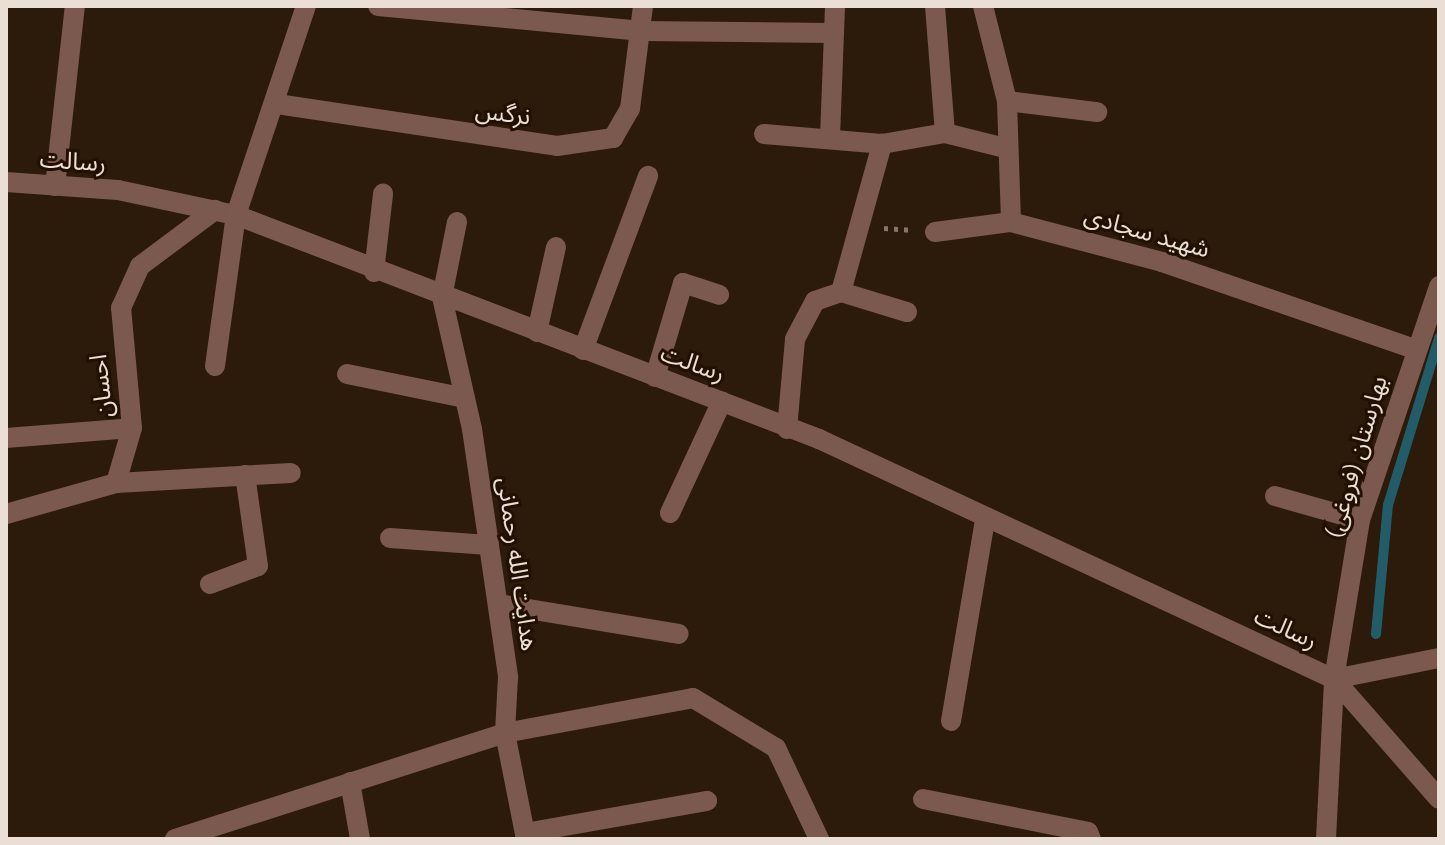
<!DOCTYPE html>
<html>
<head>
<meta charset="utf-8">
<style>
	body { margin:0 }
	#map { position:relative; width:1445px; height:845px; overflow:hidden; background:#2c1a0a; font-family:"IBM Plex Sans","Noto Sans Arabic",sans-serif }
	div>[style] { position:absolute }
	.stream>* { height:10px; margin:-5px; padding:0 5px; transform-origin:5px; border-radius:5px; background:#225c69 }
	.path>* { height:5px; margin-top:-2.5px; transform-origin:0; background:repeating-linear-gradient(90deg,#857669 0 4px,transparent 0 10px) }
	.minor>* { height:20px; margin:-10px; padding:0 10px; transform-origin:10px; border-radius:10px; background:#7b594f }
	span { translate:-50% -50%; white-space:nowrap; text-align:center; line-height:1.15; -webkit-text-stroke:6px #221003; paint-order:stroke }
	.street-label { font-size:24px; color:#ebded4 }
	.frame { position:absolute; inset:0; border:8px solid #ebded4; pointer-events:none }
</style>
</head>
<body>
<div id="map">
	<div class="stream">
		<i style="left:1376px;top:634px;width:130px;rotate:-84.7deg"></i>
		<i style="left:1388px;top:505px;width:175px;rotate:-73deg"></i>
	</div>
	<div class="path">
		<i style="left:884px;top:228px;width:26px;rotate:4deg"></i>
	</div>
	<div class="minor">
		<i style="left:378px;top:6px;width:265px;rotate:5.4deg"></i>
		<i style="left:642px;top:31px;width:192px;rotate:0.6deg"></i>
		<i style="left:935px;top:6px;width:127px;rotate:85.5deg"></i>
		<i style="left:983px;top:6px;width:98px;rotate:75.8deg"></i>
		<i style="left:1007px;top:101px;width:121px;rotate:88.1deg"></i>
		<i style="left:1007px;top:101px;width:91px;rotate:7deg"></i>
		<i style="left:277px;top:104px;width:283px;rotate:8.5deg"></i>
		<i style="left:557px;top:146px;width:57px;rotate:-8.1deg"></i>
		<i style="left:613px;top:138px;width:34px;rotate:-60deg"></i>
		<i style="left:630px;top:109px;width:104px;rotate:-82.8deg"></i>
		<i style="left:764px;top:134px;width:118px;rotate:4.8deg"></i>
		<i style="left:882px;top:144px;width:64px;rotate:-9.9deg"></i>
		<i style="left:945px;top:133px;width:62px;rotate:14deg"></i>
		<i style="left:830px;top:137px;width:131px;rotate:-87.8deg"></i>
		<i style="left:6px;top:182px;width:112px;rotate:4.1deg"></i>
		<i style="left:118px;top:190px;width:121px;rotate:12deg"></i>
		<i style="left:236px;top:215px;width:625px;rotate:21.02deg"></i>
		<i style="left:819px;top:439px;width:568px;rotate:24.99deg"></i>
		<i style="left:1334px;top:679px;width:159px;rotate:48.8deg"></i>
		<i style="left:55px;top:186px;width:181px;rotate:-83.7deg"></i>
		<i style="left:457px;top:222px;width:76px;rotate:101.3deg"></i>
		<i style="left:442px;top:297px;width:135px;rotate:77.2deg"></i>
		<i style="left:472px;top:429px;width:251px;rotate:81.7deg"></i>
		<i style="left:508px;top:677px;width:56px;rotate:93.1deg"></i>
		<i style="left:505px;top:733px;width:108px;rotate:78.8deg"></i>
		<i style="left:935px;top:232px;width:77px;rotate:-7.5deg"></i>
		<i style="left:1011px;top:222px;width:156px;rotate:14.8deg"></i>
		<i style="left:1162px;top:262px;width:267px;rotate:19deg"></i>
		<i style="left:374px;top:272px;width:79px;rotate:-83.4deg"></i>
		<i style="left:841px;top:292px;width:69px;rotate:16.9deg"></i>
		<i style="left:537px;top:332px;width:87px;rotate:-77.4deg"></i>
		<i style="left:583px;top:350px;width:186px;rotate:-69.5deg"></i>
		<i style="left:215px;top:366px;width:152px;rotate:-82.1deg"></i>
		<i style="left:236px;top:215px;width:220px;rotate:-71.5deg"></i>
		<i style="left:347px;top:374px;width:120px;rotate:11.5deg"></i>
		<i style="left:655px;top:377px;width:98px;rotate:-73.4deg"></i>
		<i style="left:683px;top:283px;width:38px;rotate:18deg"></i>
		<i style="left:787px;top:429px;width:90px;rotate:-84.9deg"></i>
		<i style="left:795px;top:339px;width:43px;rotate:-62.2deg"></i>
		<i style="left:815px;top:301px;width:28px;rotate:-19deg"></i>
		<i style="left:841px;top:292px;width:154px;rotate:-74.5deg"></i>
		<i style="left:6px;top:438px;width:126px;rotate:-4.5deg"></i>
		<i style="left:116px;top:483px;width:175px;rotate:-3.3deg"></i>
		<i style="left:1275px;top:496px;width:88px;rotate:15.8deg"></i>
		<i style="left:670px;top:513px;width:123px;rotate:-65.1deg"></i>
		<i style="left:6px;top:514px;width:114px;rotate:-15.7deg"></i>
		<i style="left:116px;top:483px;width:57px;rotate:-73.8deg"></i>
		<i style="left:132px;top:428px;width:121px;rotate:-95.2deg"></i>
		<i style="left:121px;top:308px;width:46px;rotate:-65.7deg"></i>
		<i style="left:140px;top:266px;width:94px;rotate:-36.7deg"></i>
		<i style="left:390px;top:538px;width:99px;rotate:4deg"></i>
		<i style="left:210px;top:584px;width:51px;rotate:-20.6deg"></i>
		<i style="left:258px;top:566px;width:92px;rotate:-98.1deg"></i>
		<i style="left:498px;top:604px;width:183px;rotate:9.4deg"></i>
		<i style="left:1334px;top:679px;width:107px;rotate:-11.3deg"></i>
		<i style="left:951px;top:721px;width:205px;rotate:-80.4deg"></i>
		<i style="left:350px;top:782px;width:58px;rotate:80deg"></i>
		<i style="left:923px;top:799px;width:168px;rotate:11.3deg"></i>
		<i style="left:1088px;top:832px;width:8px;rotate:67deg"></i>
		<i style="left:525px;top:833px;width:185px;rotate:-10deg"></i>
		<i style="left:175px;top:839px;width:347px;rotate:-17.8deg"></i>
		<i style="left:505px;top:733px;width:191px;rotate:-10.5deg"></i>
		<i style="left:693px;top:698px;width:97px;rotate:31.1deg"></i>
		<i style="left:776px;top:748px;width:101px;rotate:64.7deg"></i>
		<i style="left:1326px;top:839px;width:160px;rotate:-87.1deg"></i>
		<i style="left:1334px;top:679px;width:161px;rotate:-80.7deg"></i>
		<i style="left:1360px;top:520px;width:247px;rotate:-71.3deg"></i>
	</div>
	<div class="street-label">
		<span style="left:503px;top:113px;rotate:7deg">نرگس</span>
		<span style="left:73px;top:161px;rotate:4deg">رسالت</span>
		<span style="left:1147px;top:232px;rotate:16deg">شهید سجادی</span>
		<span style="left:693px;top:363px;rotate:20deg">رسالت</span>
		<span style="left:101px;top:386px;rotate:-96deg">احسان</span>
		<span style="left:1356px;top:457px;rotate:-74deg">بهارستان (فروغی)</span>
		<span style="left:518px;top:564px;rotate:82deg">هدایت الله رحمانی</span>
		<span style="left:1286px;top:628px;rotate:25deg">رسالت</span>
	</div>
	<div class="frame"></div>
</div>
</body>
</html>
